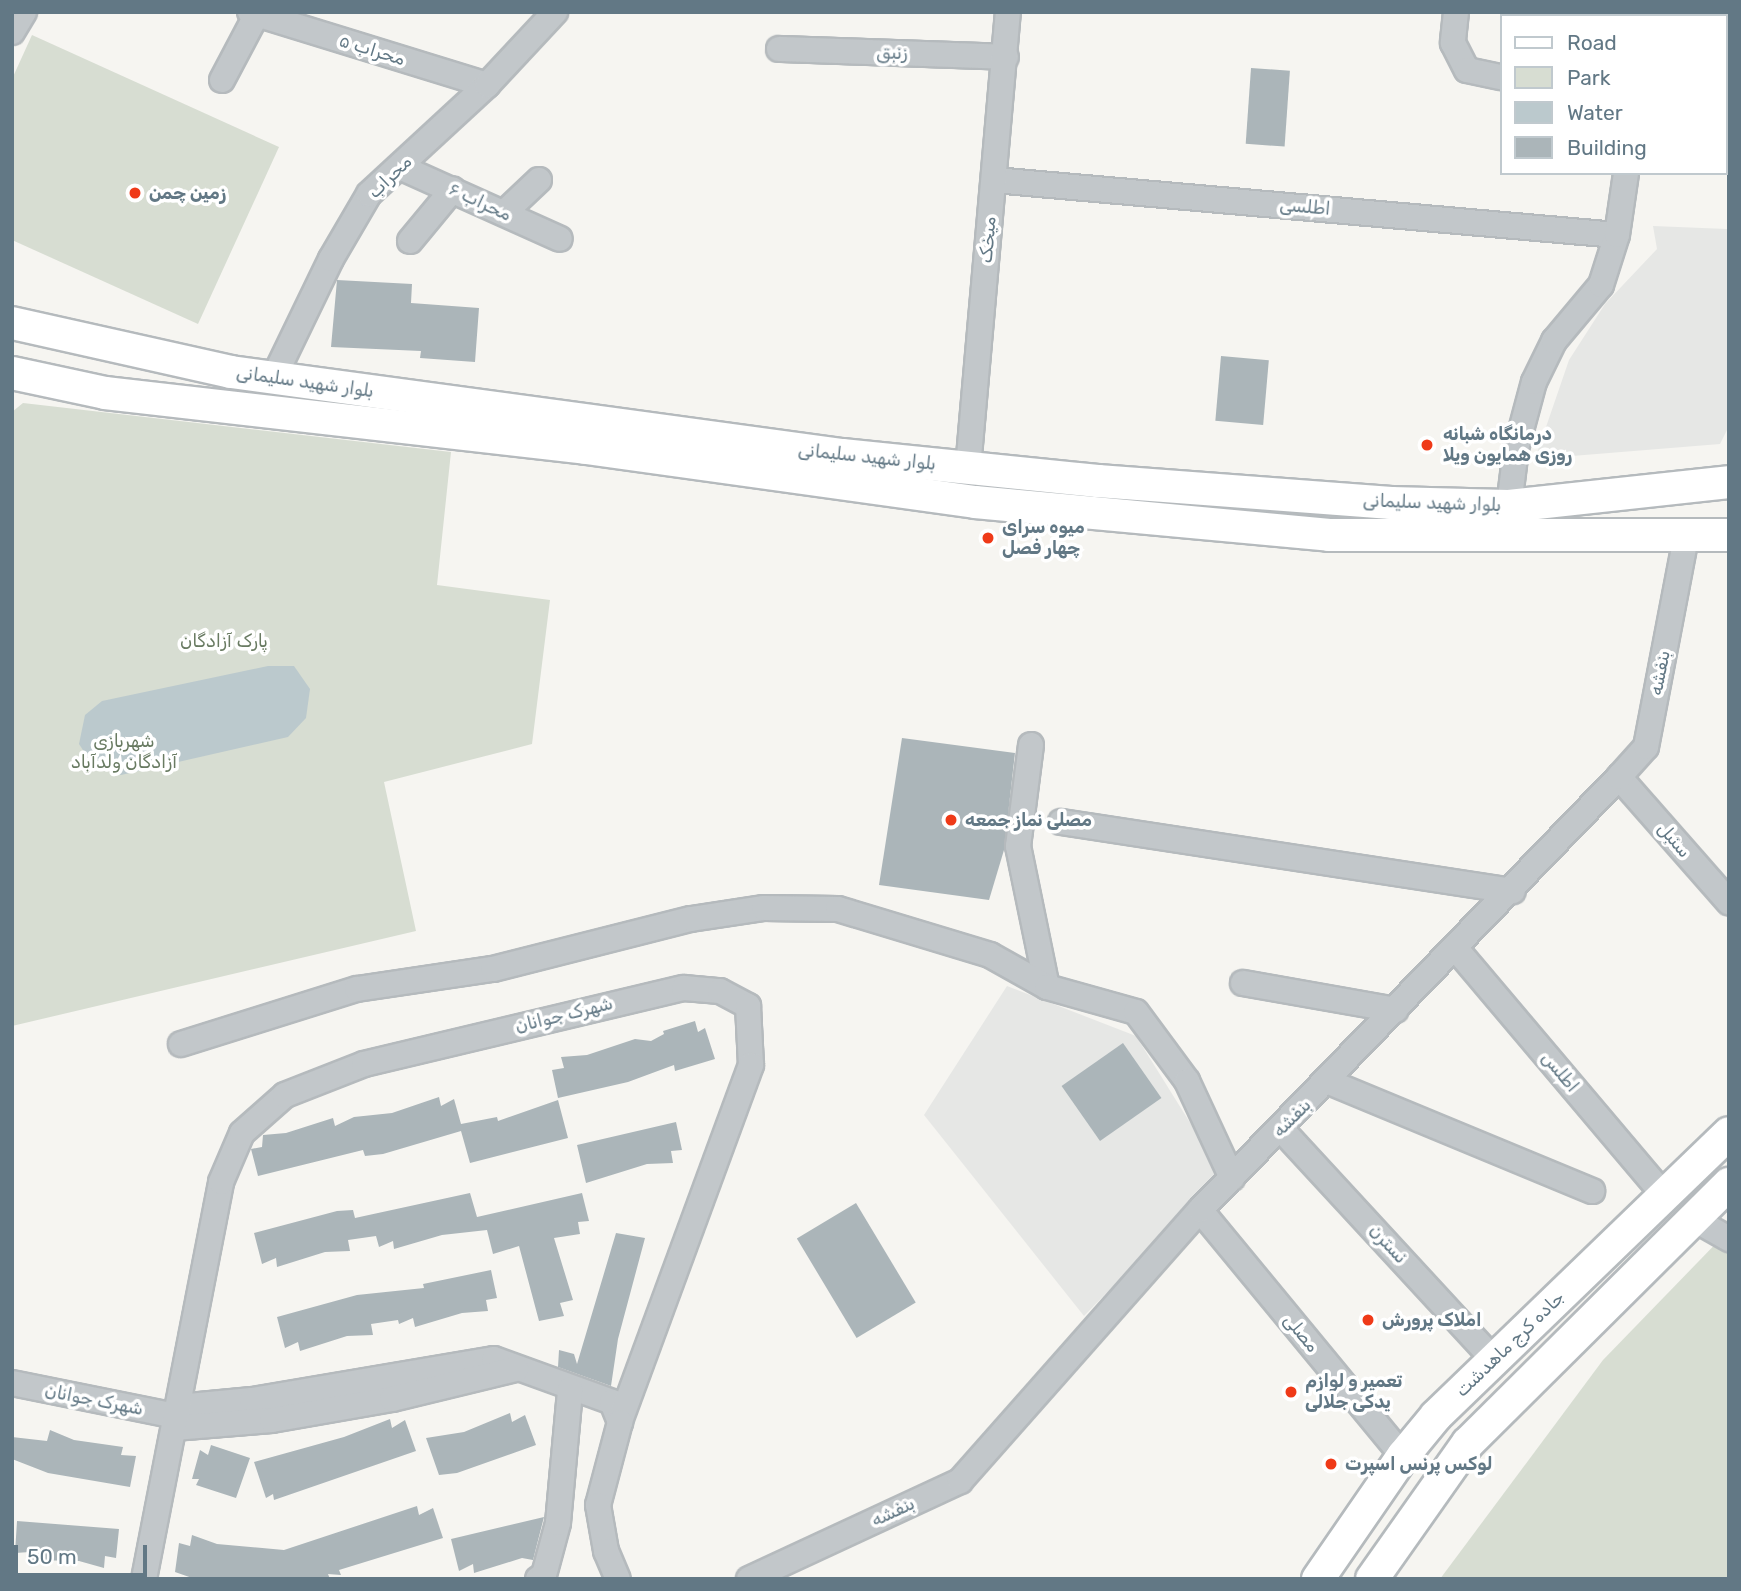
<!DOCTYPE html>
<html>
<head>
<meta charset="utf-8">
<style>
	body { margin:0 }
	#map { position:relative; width:1741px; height:1591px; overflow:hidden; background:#f6f5f1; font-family:Rubik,Cairo,sans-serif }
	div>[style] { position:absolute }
	.built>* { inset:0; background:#e6e7e5 }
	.green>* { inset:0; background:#d7ddd2 }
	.water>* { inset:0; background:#bbc9cd }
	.building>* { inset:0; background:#abb5b9; transform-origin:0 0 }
	.roads { filter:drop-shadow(2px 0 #b5babd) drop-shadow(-2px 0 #b5babd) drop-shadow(0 2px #b5babd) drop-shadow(0 -2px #b5babd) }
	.minor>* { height:24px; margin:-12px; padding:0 12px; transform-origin:12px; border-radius:12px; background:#c2c7ca }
	.major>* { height:32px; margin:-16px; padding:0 16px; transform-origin:16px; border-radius:16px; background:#fff }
	.dots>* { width:19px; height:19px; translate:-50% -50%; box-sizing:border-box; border:4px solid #fff; border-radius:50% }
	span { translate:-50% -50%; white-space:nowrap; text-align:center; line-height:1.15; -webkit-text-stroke:7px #fff; paint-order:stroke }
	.street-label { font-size:18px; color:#627885 }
	.poi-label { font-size:18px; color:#627885; font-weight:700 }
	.left { translate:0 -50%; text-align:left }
	.park-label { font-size:18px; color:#697b62 }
	.frame { position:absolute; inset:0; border:14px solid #627885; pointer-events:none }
	.legend { position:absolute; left:1500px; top:14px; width:228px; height:161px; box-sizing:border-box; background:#fff; border:2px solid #c0c9ce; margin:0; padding:9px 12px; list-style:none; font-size:21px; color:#627885 }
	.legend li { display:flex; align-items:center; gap:14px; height:35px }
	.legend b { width:35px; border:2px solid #c0c9ce }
	.scale { position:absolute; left:14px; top:1545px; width:133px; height:32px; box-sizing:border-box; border:4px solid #627885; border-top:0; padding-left:9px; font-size:21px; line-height:24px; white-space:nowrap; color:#627885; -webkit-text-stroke:5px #fff; paint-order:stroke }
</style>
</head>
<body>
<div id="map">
	<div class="built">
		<i style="clip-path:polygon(1653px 226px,1727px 229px,1729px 426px,1720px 444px,1535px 459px,1569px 360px,1605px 304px,1657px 249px)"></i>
		<i style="clip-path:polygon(1007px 986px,1136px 1036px,1222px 1174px,1084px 1316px,924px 1115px)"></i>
	</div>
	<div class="green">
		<i style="clip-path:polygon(32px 35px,279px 147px,198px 324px,12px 240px,12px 79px)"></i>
		<i style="clip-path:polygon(23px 403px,451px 452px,437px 585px,550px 600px,532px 744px,384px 782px,416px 931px,12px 1026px,12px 412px)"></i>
		<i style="clip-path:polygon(1729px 1230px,1729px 1579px,1440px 1579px,1603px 1360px)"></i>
	</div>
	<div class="water">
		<i style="clip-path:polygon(268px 666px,294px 666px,310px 689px,306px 718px,288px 737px,121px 775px,92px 764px,79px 744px,85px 715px,102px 701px)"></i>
	</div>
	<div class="building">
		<i style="left:1251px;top:68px;width:39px;height:76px;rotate:4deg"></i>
		<i style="clip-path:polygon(337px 280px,412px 284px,411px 303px,479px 308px,475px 362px,420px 358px,421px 351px,331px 347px)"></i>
		<i style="left:1221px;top:356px;width:48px;height:65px;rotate:5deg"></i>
		<i style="clip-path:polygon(902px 738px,1015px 753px,1004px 850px,989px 900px,879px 885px)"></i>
		<i style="clip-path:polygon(695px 1021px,698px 1032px,705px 1028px,715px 1059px,675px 1071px,674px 1065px,628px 1082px,558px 1098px,552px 1070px,564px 1068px,561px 1057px,587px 1055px,635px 1039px,651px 1041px,664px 1034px,663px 1031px)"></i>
		<i style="left:1123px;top:1043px;width:67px;height:75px;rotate:55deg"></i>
		<i style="clip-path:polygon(439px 1097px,441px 1106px,454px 1099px,461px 1124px,497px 1117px,498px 1121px,558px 1100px,568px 1138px,470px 1163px,461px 1131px,383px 1154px,365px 1156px,363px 1150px,258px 1176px,251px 1149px,262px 1147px,263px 1135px,286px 1133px,333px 1118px,335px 1126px,354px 1117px,392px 1113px)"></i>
		<i style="clip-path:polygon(676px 1122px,682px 1150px,671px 1151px,673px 1163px,647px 1164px,586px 1183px,577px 1145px)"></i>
		<i style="clip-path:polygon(470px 1193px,477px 1217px,582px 1193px,589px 1221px,578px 1222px,580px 1234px,554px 1238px,573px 1300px,560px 1303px,564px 1316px,539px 1321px,519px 1246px,493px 1254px,487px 1230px,442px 1235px,394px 1249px,393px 1241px,379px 1247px,376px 1236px,348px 1240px,350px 1251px,325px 1252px,277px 1267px,276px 1258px,262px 1264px,254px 1233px,337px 1211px,353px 1210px,355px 1218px)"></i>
		<i style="left:856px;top:1203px;width:116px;height:69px;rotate:59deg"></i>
		<i style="clip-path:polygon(616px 1233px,645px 1238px,618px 1339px,611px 1386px,558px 1367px,559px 1350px,574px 1354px,577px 1364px)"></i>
		<i style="clip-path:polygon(491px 1270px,497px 1298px,486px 1300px,488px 1311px,462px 1313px,415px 1327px,413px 1318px,399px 1324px,398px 1320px,371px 1324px,373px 1335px,347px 1336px,300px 1351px,298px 1342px,285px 1348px,277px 1317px,357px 1295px,424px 1288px,423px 1284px)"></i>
		<i style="clip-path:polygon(510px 1413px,512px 1422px,525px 1415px,536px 1445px,457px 1473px,439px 1475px,426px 1438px,464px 1432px)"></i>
		<i style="clip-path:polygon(390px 1419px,392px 1428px,405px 1420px,416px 1451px,274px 1500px,273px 1494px,266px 1498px,254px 1462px,344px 1437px)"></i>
		<i style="clip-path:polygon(50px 1430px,74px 1440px,123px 1447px,121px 1455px,136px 1456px,130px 1487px,48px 1473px,12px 1459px,12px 1437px,47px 1441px)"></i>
		<i style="clip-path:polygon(211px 1445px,250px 1458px,236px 1498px,196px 1485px,199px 1479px,192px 1479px,200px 1450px,208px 1455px)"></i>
		<i style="clip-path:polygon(417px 1506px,419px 1515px,433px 1508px,443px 1538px,339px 1570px,341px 1575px,328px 1574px,330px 1579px,195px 1579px,175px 1572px,179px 1543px,190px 1546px,192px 1535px,217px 1544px,284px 1550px)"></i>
		<i style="clip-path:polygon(544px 1517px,533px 1560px,522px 1558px,474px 1573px,473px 1564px,459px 1571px,451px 1539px)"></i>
		<i style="clip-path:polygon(17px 1521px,119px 1529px,116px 1558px,105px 1556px,104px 1568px,79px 1561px,29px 1560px,30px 1552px,15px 1553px)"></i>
	</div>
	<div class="roads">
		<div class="minor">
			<i style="left:250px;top:12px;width:248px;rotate:17.1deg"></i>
			<i style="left:1456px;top:12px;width:31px;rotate:96deg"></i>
			<i style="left:1453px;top:43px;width:30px;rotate:63deg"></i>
			<i style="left:1467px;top:70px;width:35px;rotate:12deg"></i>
			<i style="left:12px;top:32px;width:23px;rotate:-59deg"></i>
			<i style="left:779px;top:49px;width:227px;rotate:2deg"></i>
			<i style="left:222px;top:80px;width:77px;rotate:-62.1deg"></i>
			<i style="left:1726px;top:132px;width:28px;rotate:-84deg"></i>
			<i style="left:400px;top:167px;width:175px;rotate:24.2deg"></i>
			<i style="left:994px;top:180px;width:625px;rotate:5.05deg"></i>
			<i style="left:504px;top:213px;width:48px;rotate:-43.3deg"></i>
			<i style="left:410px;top:241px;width:67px;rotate:-50.4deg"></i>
			<i style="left:274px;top:377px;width:131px;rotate:-64.2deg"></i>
			<i style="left:331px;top:259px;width:75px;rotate:-59.7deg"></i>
			<i style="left:369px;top:194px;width:161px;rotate:-42.7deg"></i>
			<i style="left:487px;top:85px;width:100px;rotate:-47deg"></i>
			<i style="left:968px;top:468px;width:458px;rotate:-85deg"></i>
			<i style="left:1509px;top:506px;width:57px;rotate:-83deg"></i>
			<i style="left:1516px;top:449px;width:69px;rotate:-75deg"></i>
			<i style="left:1534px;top:382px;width:46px;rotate:-64deg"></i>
			<i style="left:1554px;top:341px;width:73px;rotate:-50deg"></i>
			<i style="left:1601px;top:285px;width:52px;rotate:-72.3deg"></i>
			<i style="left:1617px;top:235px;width:63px;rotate:-81.7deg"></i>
			<i style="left:1031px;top:745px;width:102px;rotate:97.3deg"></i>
			<i style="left:1018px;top:846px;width:144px;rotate:78.4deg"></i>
			<i style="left:1619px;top:777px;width:167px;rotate:48.7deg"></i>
			<i style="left:1061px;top:822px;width:457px;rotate:8.7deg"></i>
			<i style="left:1457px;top:950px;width:321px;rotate:49.8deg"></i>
			<i style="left:1243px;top:983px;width:155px;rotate:10deg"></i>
			<i style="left:181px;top:1044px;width:184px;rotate:-17.4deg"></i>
			<i style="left:357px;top:989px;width:137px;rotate:-8.4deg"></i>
			<i style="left:493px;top:969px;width:204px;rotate:-14.2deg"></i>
			<i style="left:691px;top:919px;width:74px;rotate:-8.6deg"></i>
			<i style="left:764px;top:908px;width:74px;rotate:0.8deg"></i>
			<i style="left:838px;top:909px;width:159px;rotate:16.8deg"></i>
			<i style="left:990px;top:955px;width:65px;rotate:29.3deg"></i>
			<i style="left:1047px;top:987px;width:92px;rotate:15.7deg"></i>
			<i style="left:1136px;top:1012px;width:86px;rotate:53.5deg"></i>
			<i style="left:1187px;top:1081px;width:107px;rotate:65.1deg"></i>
			<i style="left:1329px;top:1082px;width:285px;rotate:22.5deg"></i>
			<i style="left:1281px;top:1129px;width:314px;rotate:47.3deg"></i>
			<i style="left:1200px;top:1210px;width:319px;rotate:50.5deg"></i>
			<i style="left:1692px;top:1218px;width:43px;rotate:29.6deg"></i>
			<i style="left:12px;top:1383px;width:167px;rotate:11.4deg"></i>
			<i style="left:178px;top:1407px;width:74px;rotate:-5.4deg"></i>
			<i style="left:252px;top:1400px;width:245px;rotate:-9.6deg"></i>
			<i style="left:494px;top:1359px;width:126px;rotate:20deg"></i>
			<i style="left:612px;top:1402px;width:22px;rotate:68deg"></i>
			<i style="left:174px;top:1428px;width:98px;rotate:-4.7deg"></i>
			<i style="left:272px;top:1420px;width:122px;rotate:-9.9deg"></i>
			<i style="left:392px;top:1399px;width:128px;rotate:-13.6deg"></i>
			<i style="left:144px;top:1579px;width:404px;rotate:-79deg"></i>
			<i style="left:221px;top:1182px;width:53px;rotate:-66.8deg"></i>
			<i style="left:242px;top:1133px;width:57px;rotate:-41.5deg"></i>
			<i style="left:285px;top:1095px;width:85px;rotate:-21.4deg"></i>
			<i style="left:364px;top:1064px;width:329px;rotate:-13.4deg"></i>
			<i style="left:684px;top:988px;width:36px;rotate:5deg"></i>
			<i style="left:720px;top:991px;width:32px;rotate:28deg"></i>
			<i style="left:748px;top:1006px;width:59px;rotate:87.1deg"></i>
			<i style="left:751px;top:1065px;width:380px;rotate:110.2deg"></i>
			<i style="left:620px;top:1422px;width:86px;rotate:104.8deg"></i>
			<i style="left:598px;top:1505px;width:47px;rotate:80.1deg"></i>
			<i style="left:606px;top:1551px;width:30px;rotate:67deg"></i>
			<i style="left:538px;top:1579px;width:7px;rotate:-34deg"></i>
			<i style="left:544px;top:1575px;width:54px;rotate:-74.9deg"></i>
			<i style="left:558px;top:1523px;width:134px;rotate:-84.8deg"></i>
			<i style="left:749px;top:1579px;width:233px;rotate:-24.9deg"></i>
			<i style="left:960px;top:1481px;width:362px;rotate:-48.5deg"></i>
			<i style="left:1200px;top:1210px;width:603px;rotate:-45.94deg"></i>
			<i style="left:1619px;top:777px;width:40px;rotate:-48deg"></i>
			<i style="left:1646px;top:747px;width:213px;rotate:-79.2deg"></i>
		</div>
		<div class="major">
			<i style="left:12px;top:323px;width:224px;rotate:12.6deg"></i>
			<i style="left:231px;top:372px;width:617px;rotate:7.74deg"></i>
			<i style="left:842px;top:455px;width:257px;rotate:5.8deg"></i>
			<i style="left:1098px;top:481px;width:294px;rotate:4.3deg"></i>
			<i style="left:1391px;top:503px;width:118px;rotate:1.5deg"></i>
			<i style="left:1509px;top:506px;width:221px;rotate:-6.2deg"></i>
			<i style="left:12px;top:373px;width:95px;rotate:12.1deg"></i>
			<i style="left:105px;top:393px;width:484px;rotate:6.5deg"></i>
			<i style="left:586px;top:448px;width:393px;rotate:7.9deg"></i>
			<i style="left:975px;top:502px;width:356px;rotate:5.3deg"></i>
			<i style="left:1329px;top:535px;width:400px"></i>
			<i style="left:1318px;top:1579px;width:150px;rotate:-55.4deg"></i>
			<i style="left:1403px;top:1456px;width:52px;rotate:-50.5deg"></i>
			<i style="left:1436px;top:1416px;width:407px;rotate:-44deg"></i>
			<i style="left:1372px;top:1579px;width:166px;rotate:-54.8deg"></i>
			<i style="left:1468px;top:1443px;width:368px;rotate:-44.8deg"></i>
		</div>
	</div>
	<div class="dots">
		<i style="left:135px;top:193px;background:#ef3a18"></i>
		<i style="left:1427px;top:445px;background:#ef3a18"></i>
		<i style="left:988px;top:538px;background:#ef3a18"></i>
		<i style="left:951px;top:820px;background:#ef3a18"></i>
		<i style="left:1368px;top:1320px;background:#ef3a18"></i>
		<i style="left:1291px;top:1392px;background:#ef3a18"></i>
		<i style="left:1331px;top:1464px;background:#ef3a18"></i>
	</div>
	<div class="street-label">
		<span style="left:372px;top:50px;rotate:17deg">محراب ۵</span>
		<span style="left:892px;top:53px;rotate:2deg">زنبق</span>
		<span style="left:390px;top:177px;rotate:-44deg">محراب</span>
		<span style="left:480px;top:202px;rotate:25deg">محراب ۶</span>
		<span style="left:1305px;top:207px;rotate:5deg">اطلسی</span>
		<span style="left:988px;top:240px;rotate:-85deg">میخک</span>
		<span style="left:305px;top:382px;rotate:8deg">بلوار شهید سلیمانی</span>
		<span style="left:867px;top:457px;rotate:6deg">بلوار شهید سلیمانی</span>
		<span style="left:1432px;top:503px;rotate:2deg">بلوار شهید سلیمانی</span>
		<span style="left:1660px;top:673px;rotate:-79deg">بنفشه</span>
		<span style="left:1674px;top:840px;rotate:49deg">سنبل</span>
		<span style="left:564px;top:1015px;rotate:-14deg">شهرک جوانان</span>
		<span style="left:1560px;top:1072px;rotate:50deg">اطلس</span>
		<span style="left:1292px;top:1118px;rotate:-45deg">بنفشه</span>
		<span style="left:1388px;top:1244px;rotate:47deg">نسترن</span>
		<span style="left:1301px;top:1333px;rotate:50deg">مصلی</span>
		<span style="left:1510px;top:1344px;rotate:-44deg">جاده کرج ماهدشت</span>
		<span style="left:94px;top:1400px;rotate:11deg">شهرک جوانان</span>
		<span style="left:893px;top:1512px;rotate:-25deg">بنفشه</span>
	</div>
	<div class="poi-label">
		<span class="left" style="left:149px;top:193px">زمین چمن</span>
		<span class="left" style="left:1443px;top:445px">درمانگاه شبانه<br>روزی همایون ویلا</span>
		<span class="left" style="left:1002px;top:538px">میوه سرای<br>چهار فصل</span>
		<span class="left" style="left:965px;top:820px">مصلی نماز جمعه</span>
		<span class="left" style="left:1382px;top:1320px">املاک پرورش</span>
		<span class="left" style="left:1305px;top:1392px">تعمیر و لوازم<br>یدکی جلالی</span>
		<span class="left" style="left:1345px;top:1464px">لوکس پرنس اسپرت</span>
	</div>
	<div class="park-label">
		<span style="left:224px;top:641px">پارک آزادگان</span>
		<span style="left:124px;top:752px">شهربازی<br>آزادگان ولدآباد</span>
	</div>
	<div class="frame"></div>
	<ul class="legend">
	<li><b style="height:9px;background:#fff"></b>Road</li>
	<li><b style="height:19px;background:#d7ddd2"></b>Park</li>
	<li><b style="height:19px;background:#bbc9cd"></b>Water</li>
	<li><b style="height:19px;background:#abb5b9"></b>Building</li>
	</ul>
	<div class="scale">50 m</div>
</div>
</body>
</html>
